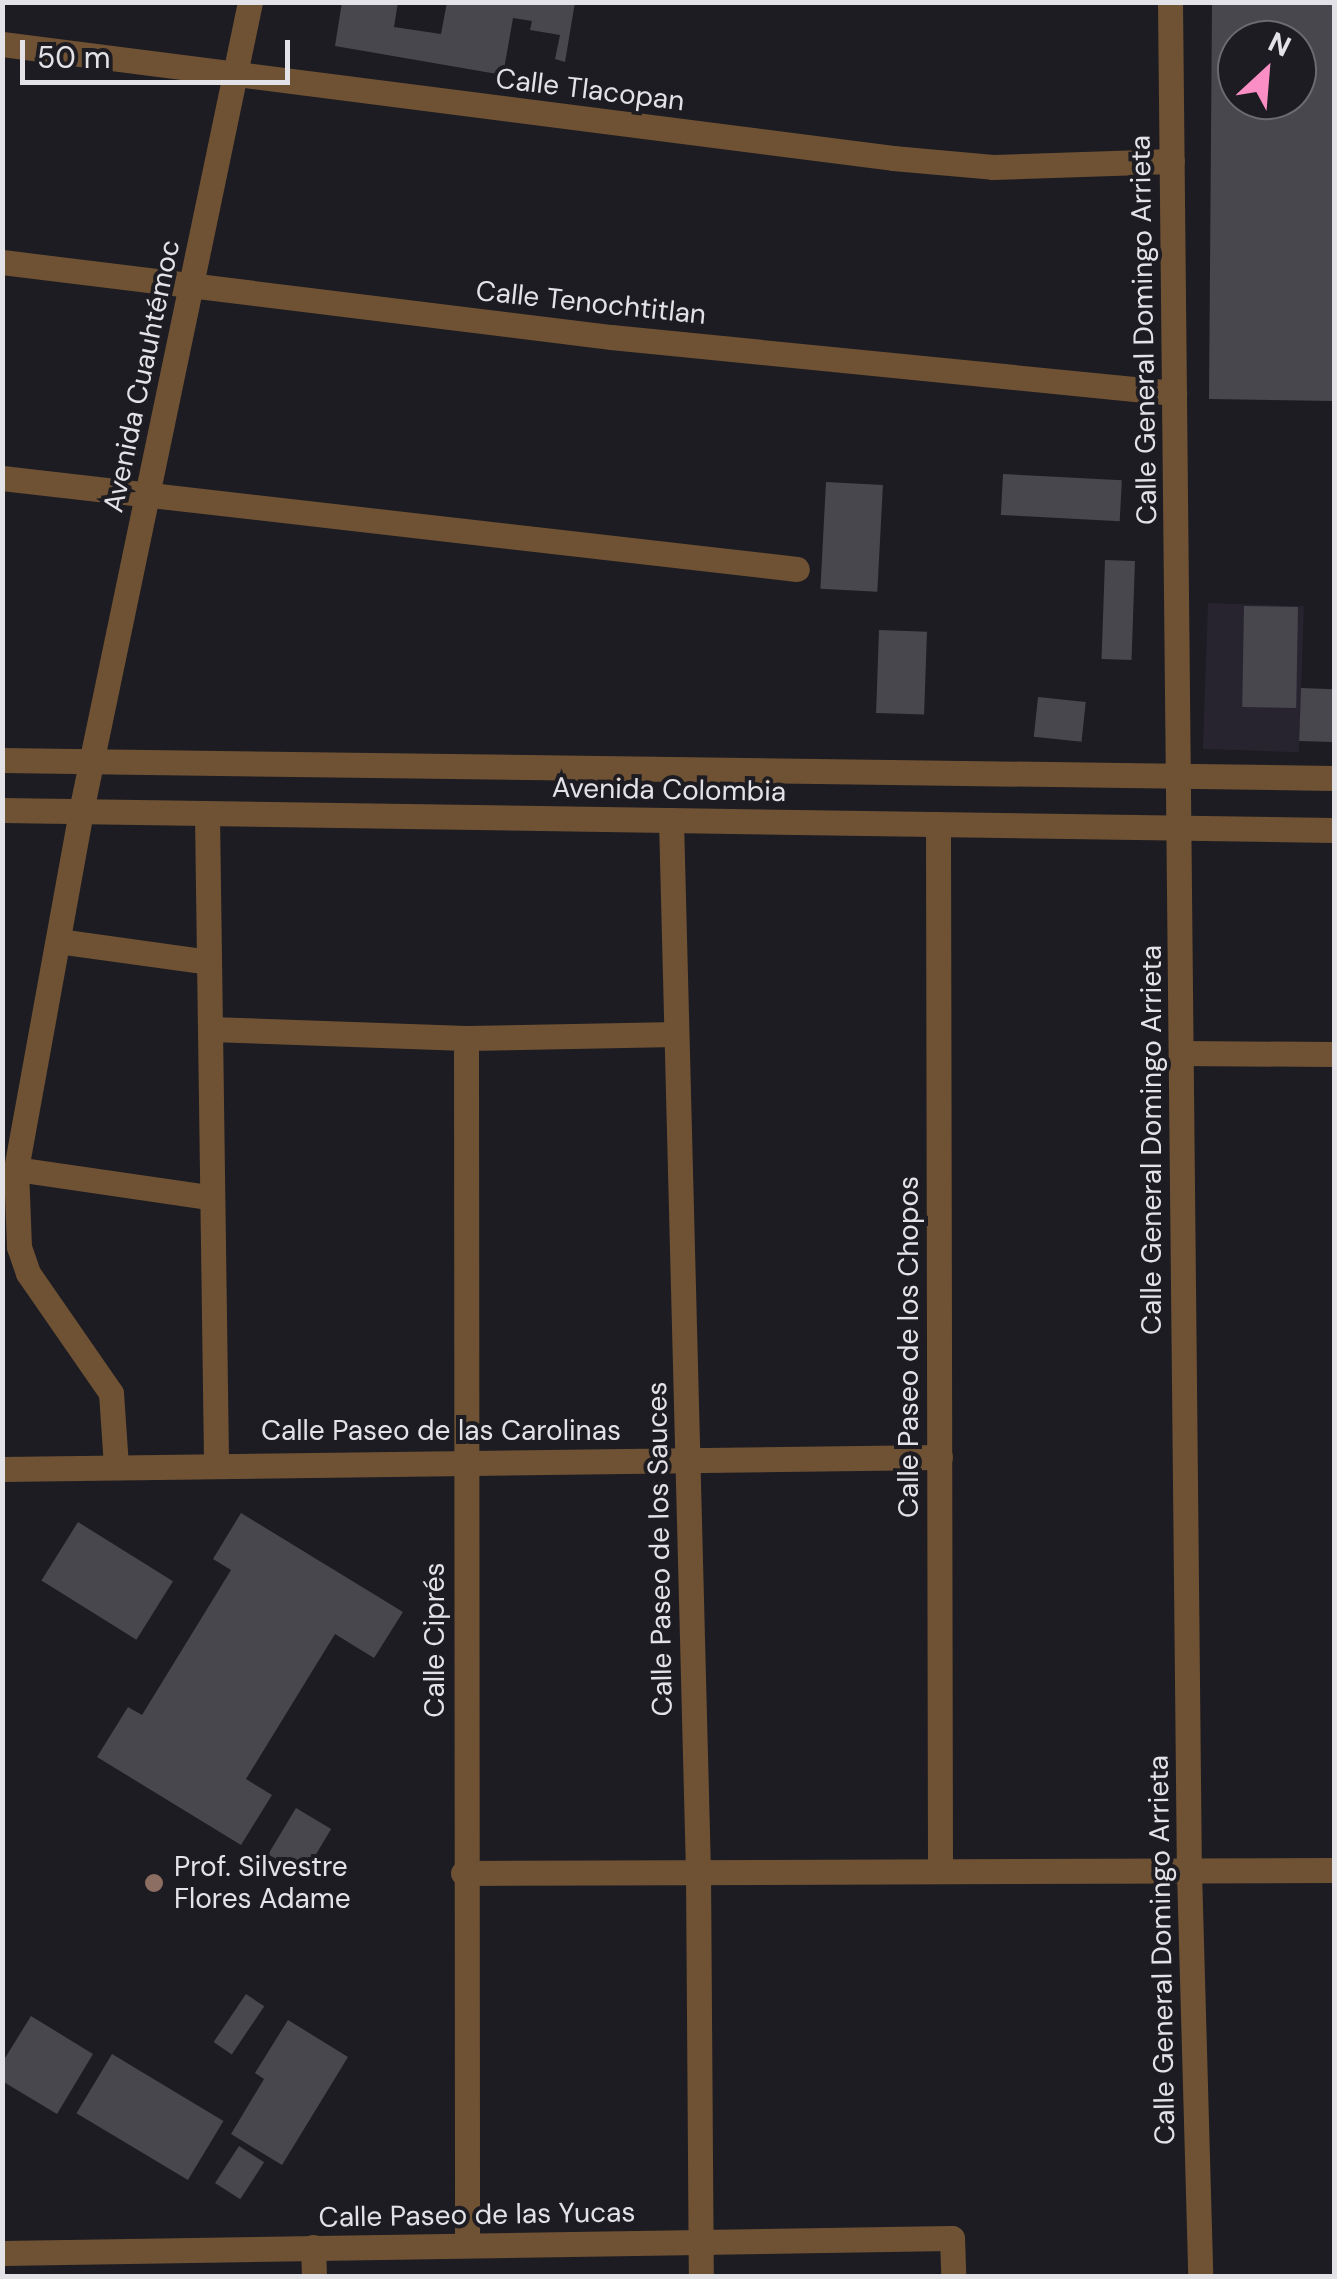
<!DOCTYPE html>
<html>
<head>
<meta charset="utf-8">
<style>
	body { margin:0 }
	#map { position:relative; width:1337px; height:2279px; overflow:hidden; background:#1d1c22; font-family:"DM Sans",sans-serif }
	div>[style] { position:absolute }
	.built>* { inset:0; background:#27242f; transform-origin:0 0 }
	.building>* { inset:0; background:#48474d; transform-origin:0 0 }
	.minor>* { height:25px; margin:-12.5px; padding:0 12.5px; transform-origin:12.5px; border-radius:12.5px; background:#6f5234 }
	.dots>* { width:28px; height:28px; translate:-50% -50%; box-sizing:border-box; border:5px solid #1d1c22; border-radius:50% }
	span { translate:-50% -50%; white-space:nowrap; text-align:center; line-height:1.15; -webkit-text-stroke:8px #1d1c22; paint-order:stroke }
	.street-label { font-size:28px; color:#e3e2e6 }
	.poi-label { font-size:28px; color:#e3e2e6 }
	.left { translate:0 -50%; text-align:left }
	.frame { position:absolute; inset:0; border:5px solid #e3e2e6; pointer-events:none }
	.north { position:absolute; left:1217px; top:20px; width:100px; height:100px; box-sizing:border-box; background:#1d1c22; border:2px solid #6c6b70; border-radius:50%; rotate:26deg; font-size:28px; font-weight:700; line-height:40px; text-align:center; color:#e3e2e6 }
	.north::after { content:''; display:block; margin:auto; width:35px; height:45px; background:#fb8fc5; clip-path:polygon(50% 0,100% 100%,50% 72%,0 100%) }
	.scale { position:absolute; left:20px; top:40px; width:270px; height:45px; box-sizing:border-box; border:5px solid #e3e2e6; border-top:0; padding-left:12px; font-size:30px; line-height:35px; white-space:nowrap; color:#e3e2e6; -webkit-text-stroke:8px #1d1c22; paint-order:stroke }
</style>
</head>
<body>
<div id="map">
	<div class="built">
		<i style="left:1208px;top:603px;width:96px;height:146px;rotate:2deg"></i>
	</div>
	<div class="building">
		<i style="clip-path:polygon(342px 2px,398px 2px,394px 27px,441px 34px,447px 2px,575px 2px,565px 62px,555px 59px,560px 35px,530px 30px,532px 21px,513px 18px,503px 75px,335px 46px)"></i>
		<i style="clip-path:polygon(evenodd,1212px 2px,1334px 2px,1334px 401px,1209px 399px,1212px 2px,1237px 40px,1297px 40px,1297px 100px,1237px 100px,1237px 40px)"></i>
		<i style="left:1003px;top:474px;width:119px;height:41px;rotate:3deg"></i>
		<i style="left:826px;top:482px;width:57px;height:107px;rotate:3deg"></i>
		<i style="left:1105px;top:560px;width:30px;height:99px;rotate:2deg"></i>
		<i style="left:1244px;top:606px;width:54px;height:101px;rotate:1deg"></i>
		<i style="left:879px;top:630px;width:48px;height:83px;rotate:2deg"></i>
		<i style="left:1301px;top:688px;width:33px;height:53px;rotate:2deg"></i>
		<i style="left:1038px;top:697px;width:48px;height:40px;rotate:6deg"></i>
		<i style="clip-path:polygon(241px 1513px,403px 1612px,374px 1658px,335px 1634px,246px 1779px,272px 1795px,241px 1845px,97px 1757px,128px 1707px,142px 1715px,231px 1570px,213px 1559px)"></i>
		<i style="left:78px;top:1522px;width:112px;height:69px;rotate:32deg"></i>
		<i style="left:296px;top:1808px;width:41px;height:54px;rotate:31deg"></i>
		<i style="left:246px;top:1994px;width:22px;height:58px;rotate:34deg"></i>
		<i style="clip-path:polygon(31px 2016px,93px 2054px,57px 2114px,2px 2081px,2px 2063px)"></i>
		<i style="clip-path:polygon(288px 2020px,348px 2057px,282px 2165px,231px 2134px,264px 2079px,255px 2073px)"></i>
		<i style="left:112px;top:2054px;width:130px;height:69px;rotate:31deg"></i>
		<i style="left:239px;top:2146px;width:30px;height:44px;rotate:33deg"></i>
	</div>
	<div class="minor">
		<i style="left:1170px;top:2px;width:1869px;rotate:89.42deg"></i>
		<i style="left:1189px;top:1871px;width:405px;rotate:88.4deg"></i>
		<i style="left:2px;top:44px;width:898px;rotate:7.29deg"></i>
		<i style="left:893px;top:158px;width:100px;rotate:5.1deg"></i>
		<i style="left:993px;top:167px;width:179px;rotate:-1.9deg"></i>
		<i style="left:2px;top:262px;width:614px;rotate:7.02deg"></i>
		<i style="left:611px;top:337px;width:566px;rotate:5.68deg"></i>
		<i style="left:2px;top:478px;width:800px;rotate:6.53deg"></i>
		<i style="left:2px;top:760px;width:1332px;rotate:0.77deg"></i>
		<i style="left:2px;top:810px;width:1332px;rotate:0.86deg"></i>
		<i style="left:207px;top:815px;width:647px;rotate:89.2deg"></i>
		<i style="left:671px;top:820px;width:1051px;rotate:88.53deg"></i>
		<i style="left:698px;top:1871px;width:405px;rotate:89.6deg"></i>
		<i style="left:938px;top:824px;width:1045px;rotate:89.89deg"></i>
		<i style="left:58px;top:941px;width:152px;rotate:7.9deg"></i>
		<i style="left:210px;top:1029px;width:256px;rotate:2deg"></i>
		<i style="left:466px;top:1038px;width:210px;rotate:-1.1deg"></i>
		<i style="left:466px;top:1038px;width:1205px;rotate:89.95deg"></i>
		<i style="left:1181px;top:1053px;width:153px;rotate:0.4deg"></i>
		<i style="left:16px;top:1169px;width:195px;rotate:8.3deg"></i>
		<i style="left:116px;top:1466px;width:73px;rotate:-93.9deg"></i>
		<i style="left:111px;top:1393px;width:146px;rotate:-124.7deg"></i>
		<i style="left:28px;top:1273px;width:28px;rotate:-109deg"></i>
		<i style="left:19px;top:1247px;width:78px;rotate:-92.2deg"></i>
		<i style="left:16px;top:1169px;width:364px;rotate:-79.7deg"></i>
		<i style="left:81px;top:811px;width:826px;rotate:-78.2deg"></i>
		<i style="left:2px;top:1469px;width:938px;rotate:-0.73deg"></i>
		<i style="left:463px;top:1873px;width:871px;rotate:-0.2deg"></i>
		<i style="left:313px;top:2247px;width:29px;rotate:88deg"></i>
		<i style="left:2px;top:2253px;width:950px;rotate:-0.9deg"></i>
		<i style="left:952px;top:2238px;width:38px;rotate:88deg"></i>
	</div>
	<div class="dots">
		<i style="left:154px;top:1883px;background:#8d6e63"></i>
	</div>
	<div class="street-label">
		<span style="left:590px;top:90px;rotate:7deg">Calle Tlacopan</span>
		<span style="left:591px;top:303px;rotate:6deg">Calle Tenochtitlan</span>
		<span style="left:1144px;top:330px;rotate:-91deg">Calle General Domingo Arrieta</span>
		<span style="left:142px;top:376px;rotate:-78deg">Avenida Cuauhtémoc</span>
		<span style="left:669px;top:790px;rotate:1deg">Avenida Colombia</span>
		<span style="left:1152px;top:1140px;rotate:-90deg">Calle General Domingo Arrieta</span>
		<span style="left:909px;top:1347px;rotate:-90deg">Calle Paseo de los Chopos</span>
		<span style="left:441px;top:1431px">Calle Paseo de las Carolinas</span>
		<span style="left:660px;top:1549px;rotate:-91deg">Calle Paseo de los Sauces</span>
		<span style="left:435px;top:1640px;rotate:-90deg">Calle Ciprés</span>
		<span style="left:1162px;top:1950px;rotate:-91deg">Calle General Domingo Arrieta</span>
		<span style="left:477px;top:2215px;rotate:-1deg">Calle Paseo de las Yucas</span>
	</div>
	<div class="poi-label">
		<span class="left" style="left:174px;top:1883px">Prof. Silvestre<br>Flores Adame</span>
	</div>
	<div class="frame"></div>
	<div class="north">N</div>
	<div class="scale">50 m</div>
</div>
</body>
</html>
